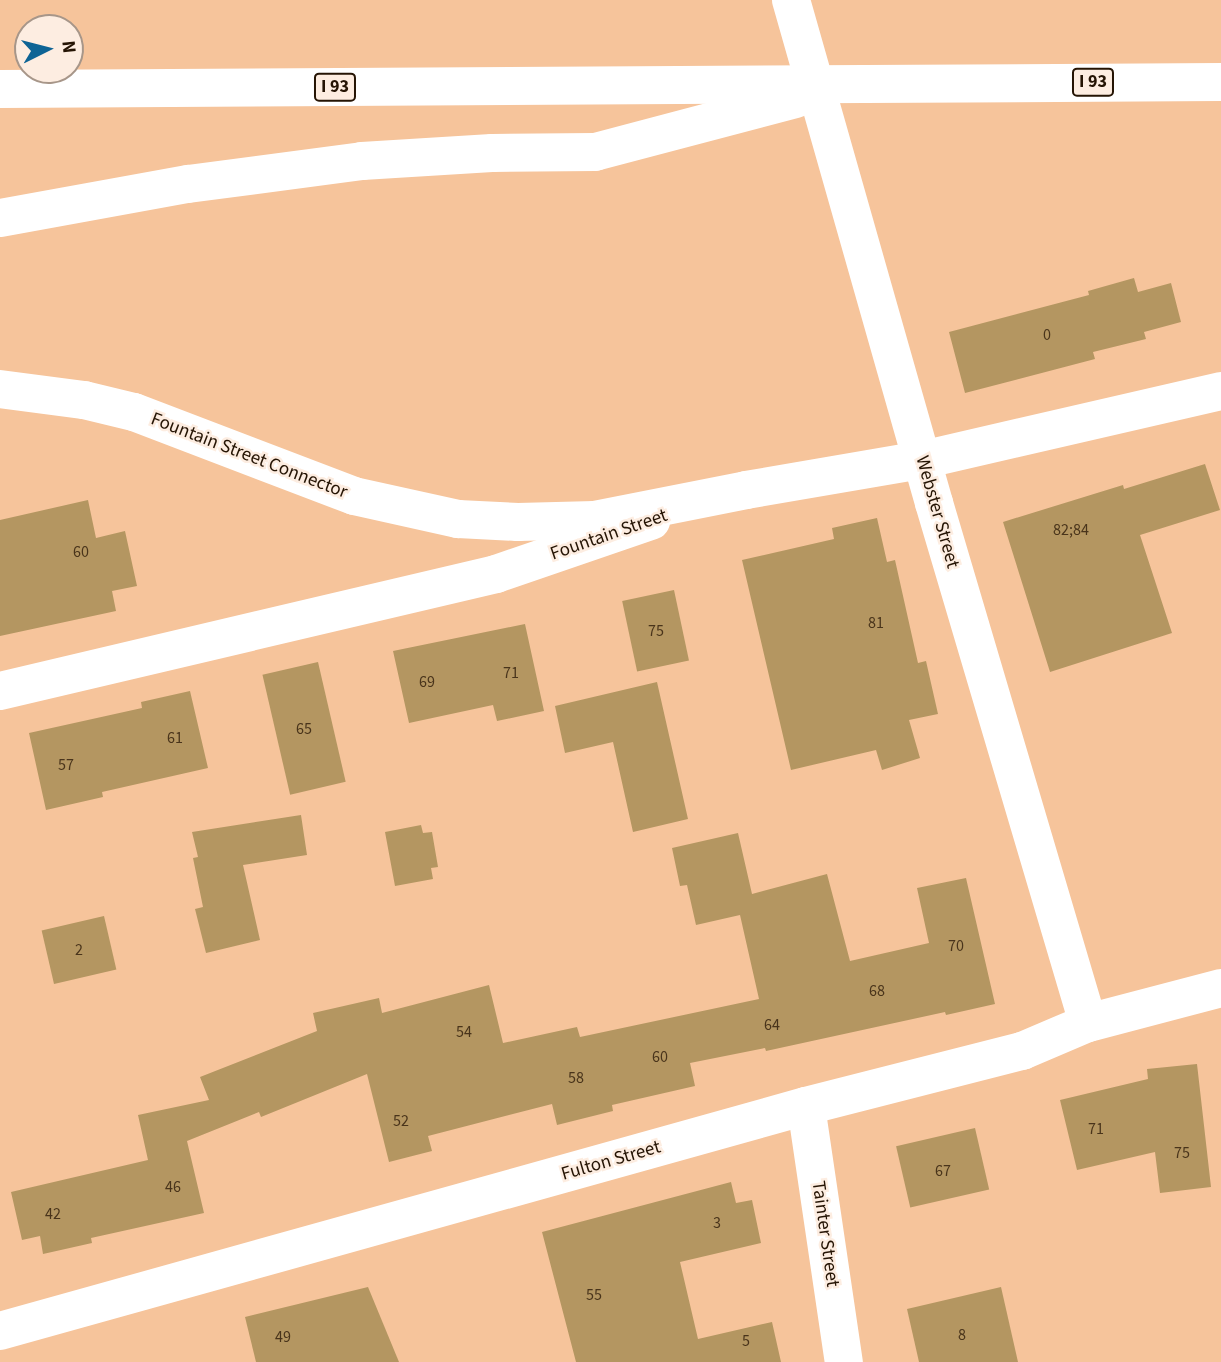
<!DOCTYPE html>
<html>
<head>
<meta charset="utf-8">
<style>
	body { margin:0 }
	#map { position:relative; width:1221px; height:1362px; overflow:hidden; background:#f6c49b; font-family:"Source Sans 3",sans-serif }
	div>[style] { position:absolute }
	.building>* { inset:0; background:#b49661; transform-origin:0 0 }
	.minor>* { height:38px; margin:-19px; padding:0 19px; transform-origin:19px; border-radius:19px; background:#fff }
	.tertiary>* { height:38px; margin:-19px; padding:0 19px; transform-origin:19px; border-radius:19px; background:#fff }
	.motorway>* { height:38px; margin:-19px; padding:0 19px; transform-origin:19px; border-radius:19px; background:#fff }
	span { translate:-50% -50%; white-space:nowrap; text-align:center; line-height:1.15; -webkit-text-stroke:5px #fdede1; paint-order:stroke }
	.number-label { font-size:16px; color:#49341b }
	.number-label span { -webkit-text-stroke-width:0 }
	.shield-label span { padding:2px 5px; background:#fdede1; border:2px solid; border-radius:5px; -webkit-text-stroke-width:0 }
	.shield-label { font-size:18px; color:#251404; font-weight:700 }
	.street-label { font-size:19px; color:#251404 }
	.north { position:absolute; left:14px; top:14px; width:70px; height:70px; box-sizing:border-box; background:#fdede1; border:2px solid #a79689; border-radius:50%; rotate:84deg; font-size:19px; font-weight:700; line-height:28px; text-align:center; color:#251404 }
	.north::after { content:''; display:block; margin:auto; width:24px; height:32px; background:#0e6495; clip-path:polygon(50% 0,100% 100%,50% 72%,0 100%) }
</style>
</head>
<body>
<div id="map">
	<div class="building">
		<i style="clip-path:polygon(1134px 278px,1138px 292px,1171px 283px,1181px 322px,1144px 332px,1146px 339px,1093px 352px,1095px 359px,965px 393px,949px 332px,1089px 295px,1088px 291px)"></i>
		<i style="clip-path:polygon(1205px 464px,1220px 510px,1140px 535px,1172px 633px,1050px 672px,1003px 522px,1123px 485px,1124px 489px)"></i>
		<i style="clip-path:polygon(88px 500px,96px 538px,125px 531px,137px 586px,112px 591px,116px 611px,0 636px,0 520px)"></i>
		<i style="clip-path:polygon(877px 518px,887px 562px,895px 560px,918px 663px,926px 661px,938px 714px,909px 720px,920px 758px,882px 770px,876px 750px,791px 770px,742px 560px,834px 539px,832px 528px)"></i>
		<i style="left:674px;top:590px;width:72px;height:53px;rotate:78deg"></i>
		<i style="clip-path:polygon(525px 624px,544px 711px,497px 721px,493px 705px,409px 723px,393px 651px)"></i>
		<i style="left:318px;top:662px;width:123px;height:57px;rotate:77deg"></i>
		<i style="clip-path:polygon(657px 682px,688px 819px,633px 832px,613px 742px,565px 753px,555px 706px)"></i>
		<i style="clip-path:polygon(190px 691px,208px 768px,102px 792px,103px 797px,46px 810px,29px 733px,142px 708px,141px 702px)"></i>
		<i style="clip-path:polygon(301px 815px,307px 855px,243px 865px,260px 940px,206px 953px,195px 909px,203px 907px,193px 858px,198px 857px,192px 832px)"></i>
		<i style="clip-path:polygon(421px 825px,423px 833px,432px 832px,438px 867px,431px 868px,433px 879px,395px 886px,385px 832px)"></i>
		<i style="clip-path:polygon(738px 833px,752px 894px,827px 874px,850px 961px,929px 943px,917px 888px,966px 878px,995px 1004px,946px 1015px,945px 1012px,766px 1051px,765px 1048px,690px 1063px,695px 1086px,612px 1105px,613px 1111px,557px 1125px,552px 1104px,428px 1136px,432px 1151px,389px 1162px,367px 1074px,261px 1117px,259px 1112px,187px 1141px,204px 1213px,91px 1238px,92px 1243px,43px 1254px,40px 1236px,22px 1240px,11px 1192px,148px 1160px,138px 1115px,209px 1100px,200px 1077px,317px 1031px,313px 1013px,379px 998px,382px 1013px,489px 985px,503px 1043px,577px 1027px,580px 1037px,759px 999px,740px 915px,696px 925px,687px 885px,680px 886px,672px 848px)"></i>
		<i style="left:104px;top:916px;width:55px;height:64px;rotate:77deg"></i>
		<i style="clip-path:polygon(1197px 1064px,1211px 1187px,1160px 1193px,1155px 1152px,1077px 1170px,1060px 1100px,1148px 1079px,1147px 1069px)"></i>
		<i style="left:975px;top:1128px;width:63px;height:81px;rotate:77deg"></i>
		<i style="clip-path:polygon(731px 1182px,736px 1203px,752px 1200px,761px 1243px,680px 1262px,698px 1339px,772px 1322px,781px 1362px,576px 1362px,542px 1232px)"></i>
		<i style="clip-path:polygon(368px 1287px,399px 1362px,256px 1362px,245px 1317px)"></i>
		<i style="clip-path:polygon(1001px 1287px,1018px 1362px,919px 1362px,907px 1309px)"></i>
	</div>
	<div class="minor">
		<i style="left:922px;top:460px;width:307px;rotate:-13deg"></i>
		<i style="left:0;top:691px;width:510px;rotate:-13.27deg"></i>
		<i style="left:496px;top:574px;width:164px;rotate:-18.9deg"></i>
		<i style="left:806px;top:1106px;width:259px;rotate:81.6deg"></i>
	</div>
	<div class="tertiary">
		<i style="left:791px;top:0;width:523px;rotate:74.13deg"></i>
		<i style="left:934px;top:503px;width:542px;rotate:73.5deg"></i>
		<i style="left:0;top:389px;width:85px;rotate:7.5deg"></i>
		<i style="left:84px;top:400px;width:51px;rotate:13.5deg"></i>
		<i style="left:134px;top:412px;width:235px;rotate:20.9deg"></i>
		<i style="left:354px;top:496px;width:107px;rotate:12.5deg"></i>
		<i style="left:458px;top:519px;width:60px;rotate:2.9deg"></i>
		<i style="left:518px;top:522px;width:77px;rotate:-1.5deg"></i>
		<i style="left:595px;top:520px;width:154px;rotate:-11.2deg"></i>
		<i style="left:746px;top:490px;width:179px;rotate:-9.7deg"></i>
		<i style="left:0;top:1331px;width:837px;rotate:-15.6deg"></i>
		<i style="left:806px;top:1106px;width:223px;rotate:-14.3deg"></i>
		<i style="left:1022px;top:1051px;width:72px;rotate:-23deg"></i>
		<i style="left:1088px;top:1023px;width:138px;rotate:-14.7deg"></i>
	</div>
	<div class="motorway">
		<i style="left:0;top:89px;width:1221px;rotate:-0.33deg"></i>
		<i style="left:0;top:218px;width:191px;rotate:-10.3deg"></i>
		<i style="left:188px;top:184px;width:176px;rotate:-7.5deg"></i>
		<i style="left:362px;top:161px;width:130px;rotate:-3.5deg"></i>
		<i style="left:492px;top:153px;width:103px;rotate:-0.6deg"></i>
		<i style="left:595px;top:152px;width:207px;rotate:-14.8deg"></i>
	</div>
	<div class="number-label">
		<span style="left:1047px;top:335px">0</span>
		<span style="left:1071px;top:530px">82;84</span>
		<span style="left:81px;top:552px">60</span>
		<span style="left:876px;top:623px">81</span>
		<span style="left:656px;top:631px">75</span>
		<span style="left:511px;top:673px">71</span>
		<span style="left:427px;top:682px">69</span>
		<span style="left:304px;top:729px">65</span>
		<span style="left:175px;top:738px">61</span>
		<span style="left:66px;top:765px">57</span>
		<span style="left:956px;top:946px">70</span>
		<span style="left:79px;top:950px">2</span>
		<span style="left:877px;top:991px">68</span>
		<span style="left:772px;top:1025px">64</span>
		<span style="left:464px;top:1032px">54</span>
		<span style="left:660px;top:1057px">60</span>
		<span style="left:576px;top:1078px">58</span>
		<span style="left:401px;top:1121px">52</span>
		<span style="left:1096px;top:1129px">71</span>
		<span style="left:1182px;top:1153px">75</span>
		<span style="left:943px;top:1171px">67</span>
		<span style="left:173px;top:1187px">46</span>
		<span style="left:53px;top:1214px">42</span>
		<span style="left:717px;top:1223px">3</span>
		<span style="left:594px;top:1295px">55</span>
		<span style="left:962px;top:1335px">8</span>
		<span style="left:283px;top:1337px">49</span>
		<span style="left:746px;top:1341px">5</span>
	</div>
	<div class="shield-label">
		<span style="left:1093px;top:82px">I 93</span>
		<span style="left:335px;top:87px">I 93</span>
	</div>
	<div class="street-label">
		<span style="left:249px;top:456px;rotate:21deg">Fountain Street Connector</span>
		<span style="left:937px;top:512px;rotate:74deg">Webster Street</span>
		<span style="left:609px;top:535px;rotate:-19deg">Fountain Street</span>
		<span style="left:611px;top:1161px;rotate:-16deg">Fulton Street</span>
		<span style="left:825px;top:1234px;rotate:82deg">Tainter Street</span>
	</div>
	<div class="north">N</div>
</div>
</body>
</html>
